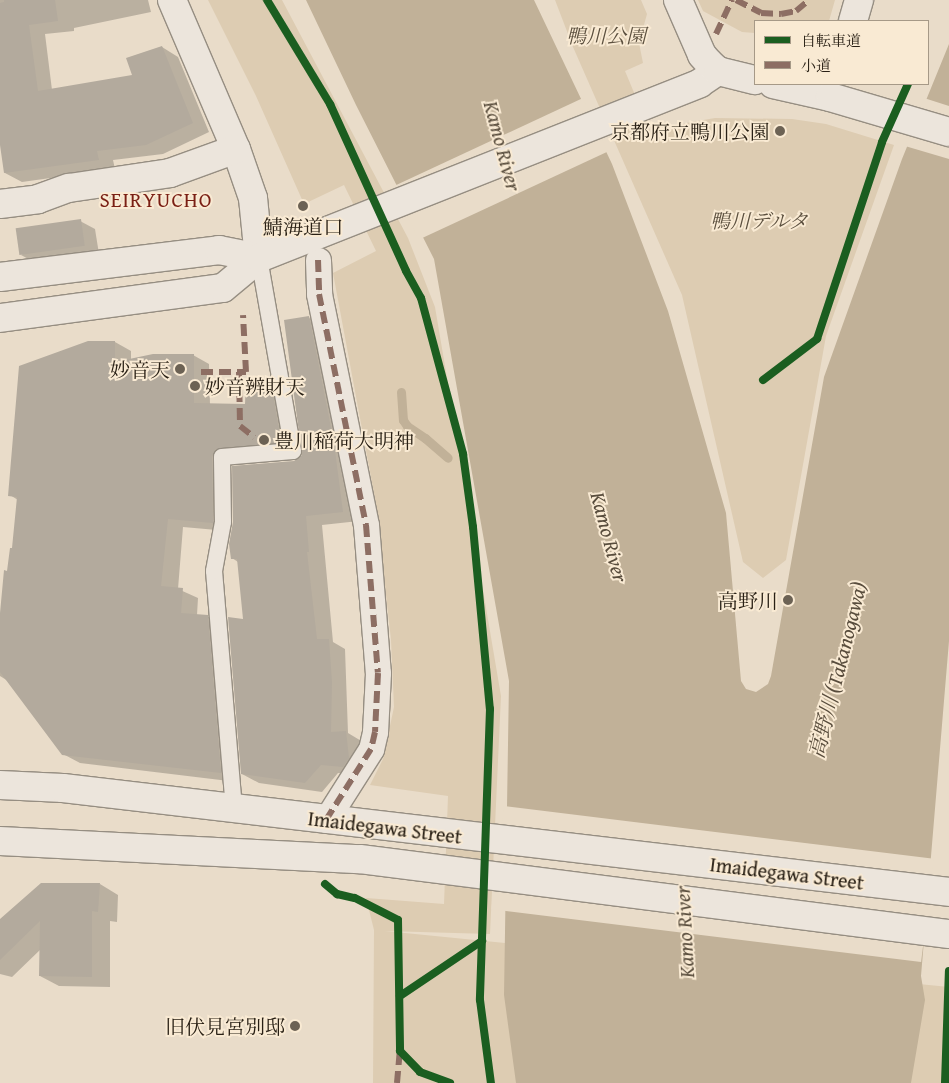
<!DOCTYPE html>
<html>
<head>
<meta charset="utf-8">
<style>
	body { margin:0 }
	#map { position:relative; width:949px; height:1083px; overflow:hidden; background:#e9dcc9; font-family:"Gentium Book Plus","Noto Serif JP",serif }
	div>[style] { position:absolute }
	.green>* { inset:0; background:#ddccb2 }
	.water>* { inset:0; background:#c1b198 }
	.pier>* { inset:0; background:#e9dcc9; transform-origin:0 0 }
	.shadow>* { inset:0; background:#0003 }
	.stream>* { height:9px; margin:-4.5px; padding:0 4.5px; transform-origin:4.5px; border-radius:4.5px; background:#c1b198 }
	.building>* { inset:0; background:#b3aa9d; transform-origin:0 0 }
	.roads { filter:drop-shadow(1px 0 #968e82) drop-shadow(-1px 0 #968e82) drop-shadow(0 1px #968e82) drop-shadow(0 -1px #968e82) }
	.service>* { height:16px; margin:-8px; padding:0 8px; transform-origin:8px; border-radius:8px; background:#ece5dc }
	.pedestrian>* { height:25px; margin:-12.5px; padding:0 12.5px; transform-origin:12.5px; border-radius:12.5px; background:#ece5dc }
	.minor>* { height:28px; margin:-14px; padding:0 14px; transform-origin:14px; border-radius:14px; background:#ece5dc }
	.tertiary>* { height:28px; margin:-14px; padding:0 14px; transform-origin:14px; border-radius:14px; background:#ece5dc }
	.secondary>* { height:28px; margin:-14px; padding:0 14px; transform-origin:14px; border-radius:14px; background:#ece5dc }
	.quiet>* { height:6px; margin-top:-3px; transform-origin:0; background:repeating-linear-gradient(90deg,#8d6e63 0 12px,transparent 0 18px) }
	.cycleway>* { height:8px; margin:-4px; padding:0 4px; transform-origin:4px; border-radius:4px; background:#1b5e20 }
	.dots>* { width:14px; height:14px; translate:-50% -50%; box-sizing:border-box; border:2px solid #f9ead3; border-radius:50% }
	span { translate:-50% -50%; white-space:nowrap; text-align:center; line-height:1.15; -webkit-text-stroke:4px #f9ead3; paint-order:stroke }
	.park-label { font-size:20px; color:#5c503f; font-style:italic }
	.poi-label { font-size:20px; color:#292015 }
	.right { translate:-100% -50%; text-align:right }
	.left { translate:0 -50%; text-align:left }
	.street-label { font-size:20px; color:#292015 }
	.water-label { font-size:21px; color:#584c3c; font-style:italic }
	.neighbourhood-label { font-size:21px; color:#7a1f14; letter-spacing:1px }
	.legend { position:absolute; left:754px; top:20px; width:175px; height:65px; box-sizing:border-box; background:#f9ead3; border:1px solid #a69987; margin:0; padding:6px 9px; list-style:none; font-size:15px; color:#292015 }
	.legend li { display:flex; align-items:center; gap:10px; height:25px }
	.legend b { width:25px; border:1px solid #a69987 }
</style>
</head>
<body>
<div id="map">
	<div class="green">
		<i style="clip-path:polygon(208px 0,282px 0,408px 238px,435px 307px,501px 696px,490px 934px,385px 931px,949px 987px,949px 1083px,373px 1083px,374px 930px,366px 898px,444px 904px,448px 796px,370px 785px,383px 759px,394px 707px,391px 640px,376px 504px,333px 273px,376px 251px,344px 185px,304px 204px,256px 96px)"></i>
		<i style="clip-path:polygon(555px 0,641px 0,647px 14px,639px 43px,643px 63px,625px 71px,653px 138px,686px 123px,715px 118px,792px 119px,826px 124px,894px 145px,826px 336px,786px 560px,763px 578px,743px 562px,682px 295px,573px 47px)"></i>
		<i style="clip-path:polygon(698px 0,835px 0,829px 21px,755px 21px,755px 33px,742px 32px,703px 11px)"></i>
	</div>
	<div class="water">
		<i style="clip-path:polygon(306px 0,534px 0,612px 164px,668px 311px,726px 513px,741px 681px,746px 689px,756px 692px,768px 684px,771px 676px,824px 377px,902px 159px,949px 44px,949px 641px,921px 976px,925px 1000px,911px 1083px,516px 1083px,504px 995px,509px 681px,434px 259px,356px 105px)"></i>
	</div>
	<div class="pier">
		<i style="left:583px;top:98px;width:59px;height:209px;rotate:65deg"></i>
		<i style="clip-path:polygon(924px 98px,949px 106px,949px 159px,905px 146px)"></i>
		<i style="left:504px;top:806px;width:433px;height:104px;rotate:7deg"></i>
	</div>
	<div class="shadow">
		<i style="clip-path:polygon(0 0,148px 0,151px 12px,74px 28px,74px 31px,45px 34px,52px 90px,133px 76px,162px 47px,178px 57px,209px 132px,163px 154px,113px 160px,115px 169px,22px 182px,5px 173px,0 136px)"></i>
		<i style="clip-path:polygon(80px 221px,95px 229px,99px 254px,36px 263px,21px 255px)"></i>
		<i style="clip-path:polygon(309px 318px,325px 327px,359px 521px,322px 525px,333px 642px,345px 649px,348px 733px,363px 742px,360px 775px,338px 773px,322px 792px,259px 783px,242px 774px,245px 620px,238px 562px,232px 558px,294px 462px,303px 456px)"></i>
		<i style="clip-path:polygon(115px 342px,131px 351px,131px 360px,193px 355px,209px 364px,210px 405px,247px 405px,271px 384px,287px 394px,297px 451px,229px 461px,228px 531px,183px 527px,178px 589px,198px 598px,197px 615px,207px 616px,224px 626px,237px 782px,80px 763px,63px 754px,8px 681px,0 676px,0 631px,14px 550px,18px 500px,10px 495px)"></i>
		<i style="clip-path:polygon(100px 884px,118px 895px,117px 922px,110px 921px,110px 987px,59px 986px,40px 976px,41px 949px,12px 977px,0 974px,0 920px)"></i>
	</div>
	<div class="stream">
		<i style="left:401px;top:392px;width:28px;rotate:86deg"></i>
		<i style="left:403px;top:420px;width:7px;rotate:56deg"></i>
		<i style="left:407px;top:426px;width:22px;rotate:34deg"></i>
		<i style="left:425px;top:438px;width:30px;rotate:41deg"></i>
	</div>
	<div class="building">
		<i style="clip-path:polygon(4px 0,55px 0,58px 21px,29px 25px,38px 91px,132px 75px,126px 58px,162px 46px,193px 123px,146px 145px,97px 151px,99px 160px,4px 173px,0 145px,0 3px,4px 2px)"></i>
		<i style="left:81px;top:219px;width:27px;height:66px;rotate:82deg"></i>
		<i style="clip-path:polygon(309px 316px,334px 443px,343px 512px,306px 516px,309px 552px,307px 552px,317px 639px,329px 639px,332px 682px,331px 732px,346px 731px,349px 758px,343px 767px,321px 765px,305px 783px,241px 774px,228px 617px,243px 619px,237px 559px,231px 559px,229px 544px,233px 522px,232px 466px,294px 461px,302px 455px,284px 320px)"></i>
		<i style="clip-path:polygon(88px 341px,115px 341px,115px 362px,153px 354px,194px 354px,194px 403px,245px 404px,246px 382px,271px 383px,281px 442px,216px 449px,212px 457px,213px 523px,168px 519px,161px 586px,183px 588px,181px 613px,208px 615px,221px 773px,62px 755px,0 672px,0 613px,4px 570px,7px 571px,10px 548px,12px 548px,17px 497px,8px 496px,19px 366px)"></i>
		<i style="clip-path:polygon(41px 883px,100px 883px,98px 912px,92px 911px,92px 977px,39px 976px,40px 921px,0 960px,0 919px)"></i>
	</div>
	<div class="roads">
		<div class="service">
			<i style="left:234px;top:809px;width:239px;rotate:-94.8deg"></i>
			<i style="left:214px;top:571px;width:50px;rotate:-79.6deg"></i>
			<i style="left:223px;top:522px;width:65px;rotate:-90.9deg"></i>
			<i style="left:222px;top:457px;width:71px;rotate:-4.8deg"></i>
			<i style="left:293px;top:451px;width:196px;rotate:-100deg"></i>
		</div>
		<div class="pedestrian">
			<i style="left:318px;top:260px;width:34px;rotate:88deg"></i>
			<i style="left:319px;top:294px;width:236px;rotate:78.5deg"></i>
			<i style="left:366px;top:525px;width:148px;rotate:85.4deg"></i>
			<i style="left:378px;top:673px;width:59px;rotate:92.9deg"></i>
			<i style="left:375px;top:732px;width:17px;rotate:103deg"></i>
			<i style="left:371px;top:749px;width:84px;rotate:122.4deg"></i>
		</div>
		<div class="minor">
			<i style="left:172px;top:0;width:162px;rotate:66.8deg"></i>
			<i style="left:236px;top:149px;width:52px;rotate:70.9deg"></i>
			<i style="left:253px;top:198px;width:60px;rotate:84.3deg"></i>
			<i style="left:853px;top:21px;width:22px;rotate:-74deg"></i>
			<i style="left:0;top:204px;width:38px;rotate:-7deg"></i>
			<i style="left:38px;top:199px;width:33px;rotate:-20deg"></i>
			<i style="left:69px;top:188px;width:102px;rotate:-8.4deg"></i>
			<i style="left:170px;top:173px;width:70px;rotate:-20deg"></i>
			<i style="left:0;top:277px;width:221px;rotate:-7deg"></i>
			<i style="left:219px;top:250px;width:41px;rotate:11.3deg"></i>
			<i style="left:0;top:318px;width:225px;rotate:-7.7deg"></i>
			<i style="left:223px;top:288px;width:47px;rotate:-39.8deg"></i>
			<i style="left:259px;top:258px;width:474px;rotate:-21.6deg"></i>
			<i style="left:700px;top:83px;width:22px;rotate:-34deg"></i>
		</div>
		<div class="tertiary">
			<i style="left:678px;top:0;width:60px;rotate:66.4deg"></i>
			<i style="left:702px;top:55px;width:11px;rotate:49deg"></i>
			<i style="left:709px;top:63px;width:12px;rotate:42deg"></i>
			<i style="left:718px;top:71px;width:38px;rotate:14deg"></i>
			<i style="left:773px;top:84px;width:58px;rotate:12.8deg"></i>
			<i style="left:830px;top:97px;width:124px;rotate:16.4deg"></i>
		</div>
		<div class="secondary">
			<i style="left:0;top:785px;width:63px;rotate:2.7deg"></i>
			<i style="left:63px;top:788px;width:892px;rotate:6.69deg"></i>
			<i style="left:0;top:841px;width:360px;rotate:2.9deg"></i>
			<i style="left:360px;top:859px;width:594px;rotate:7.26deg"></i>
		</div>
	</div>
	<div class="quiet">
		<i style="left:736px;top:0;width:28px;rotate:27deg"></i>
		<i style="left:761px;top:13px;width:20px;rotate:3deg"></i>
		<i style="left:781px;top:14px;width:15px;rotate:-11deg"></i>
		<i style="left:796px;top:11px;width:17px;rotate:-40deg"></i>
		<i style="left:716px;top:34px;width:38px;rotate:-65deg"></i>
		<i style="left:318px;top:260px;width:34px;rotate:88deg"></i>
		<i style="left:319px;top:294px;width:236px;rotate:78.5deg"></i>
		<i style="left:366px;top:525px;width:148px;rotate:85.4deg"></i>
		<i style="left:378px;top:673px;width:59px;rotate:92.9deg"></i>
		<i style="left:375px;top:732px;width:17px;rotate:103deg"></i>
		<i style="left:371px;top:749px;width:84px;rotate:122.4deg"></i>
		<i style="left:201px;top:372px;width:45px"></i>
		<i style="left:246px;top:372px;width:57px;rotate:-93deg"></i>
		<i style="left:239px;top:372px;width:54px;rotate:88.9deg"></i>
		<i style="left:240px;top:426px;width:18px;rotate:38deg"></i>
		<i style="left:397px;top:1083px;width:32px;rotate:-85deg"></i>
	</div>
	<div class="cycleway">
		<i style="left:267px;top:0;width:122px;rotate:58.8deg"></i>
		<i style="left:330px;top:104px;width:183px;rotate:65.5deg"></i>
		<i style="left:406px;top:271px;width:31px;rotate:61deg"></i>
		<i style="left:421px;top:298px;width:162px;rotate:74.9deg"></i>
		<i style="left:463px;top:454px;width:74px;rotate:82.2deg"></i>
		<i style="left:473px;top:527px;width:183px;rotate:84.7deg"></i>
		<i style="left:490px;top:709px;width:291px;rotate:92deg"></i>
		<i style="left:480px;top:1000px;width:84px;rotate:82.5deg"></i>
		<i style="left:763px;top:380px;width:68px;rotate:-37.2deg"></i>
		<i style="left:817px;top:339px;width:207px;rotate:-71.7deg"></i>
		<i style="left:882px;top:142px;width:64px;rotate:-65.9deg"></i>
		<i style="left:325px;top:884px;width:16px;rotate:40deg"></i>
		<i style="left:337px;top:894px;width:18px;rotate:13deg"></i>
		<i style="left:355px;top:898px;width:48px;rotate:27.1deg"></i>
		<i style="left:398px;top:920px;width:131px;rotate:89.1deg"></i>
		<i style="left:400px;top:1051px;width:29px;rotate:46deg"></i>
		<i style="left:420px;top:1072px;width:32px;rotate:20deg"></i>
		<i style="left:400px;top:996px;width:99px;rotate:-33.9deg"></i>
		<i style="left:945px;top:1083px;width:112px;rotate:-88deg"></i>
	</div>
	<div class="dots">
		<i style="left:780px;top:131px;background:#6c6254"></i>
		<i style="left:303px;top:206px;background:#6c6254"></i>
		<i style="left:180px;top:369px;background:#6c6254"></i>
		<i style="left:195px;top:386px;background:#6c6254"></i>
		<i style="left:264px;top:440px;background:#6c6254"></i>
		<i style="left:788px;top:600px;background:#6c6254"></i>
		<i style="left:295px;top:1026px;background:#6c6254"></i>
	</div>
	<div class="park-label">
		<span style="left:606px;top:35px">鴨川公園</span>
		<span style="left:759px;top:220px">鴨川デルタ</span>
	</div>
	<div class="poi-label">
		<span class="right" style="left:770px;top:131px">京都府立鴨川公園</span>
		<span style="left:303px;top:226px">鯖海道口</span>
		<span class="right" style="left:170px;top:369px">妙音天</span>
		<span class="left" style="left:205px;top:386px">妙音辨財天</span>
		<span class="left" style="left:274px;top:440px">豊川稲荷大明神</span>
		<span class="right" style="left:778px;top:600px">高野川</span>
		<span class="right" style="left:285px;top:1026px">旧伏見宮別邸</span>
	</div>
	<div class="street-label">
		<span style="left:385px;top:827px;rotate:7deg">Imaidegawa Street</span>
		<span style="left:787px;top:873px;rotate:7deg">Imaidegawa Street</span>
	</div>
	<div class="water-label">
		<span style="left:502px;top:146px;rotate:75deg">Kamo River</span>
		<span style="left:609px;top:537px;rotate:75deg">Kamo River</span>
		<span style="left:838px;top:670px;rotate:-76deg">高野川 (Takanogawa)</span>
		<span style="left:685px;top:932px;rotate:-93deg">Kamo River</span>
	</div>
	<div class="neighbourhood-label">
		<span style="left:156px;top:200px">SEIRYUCHO</span>
	</div>
	<ul class="legend">
	<li><b style="height:6px;background:#1b5e20"></b>自転車道</li>
	<li><b style="height:6px;background:#8d6e63"></b>小道</li>
	</ul>
</div>
</body>
</html>
